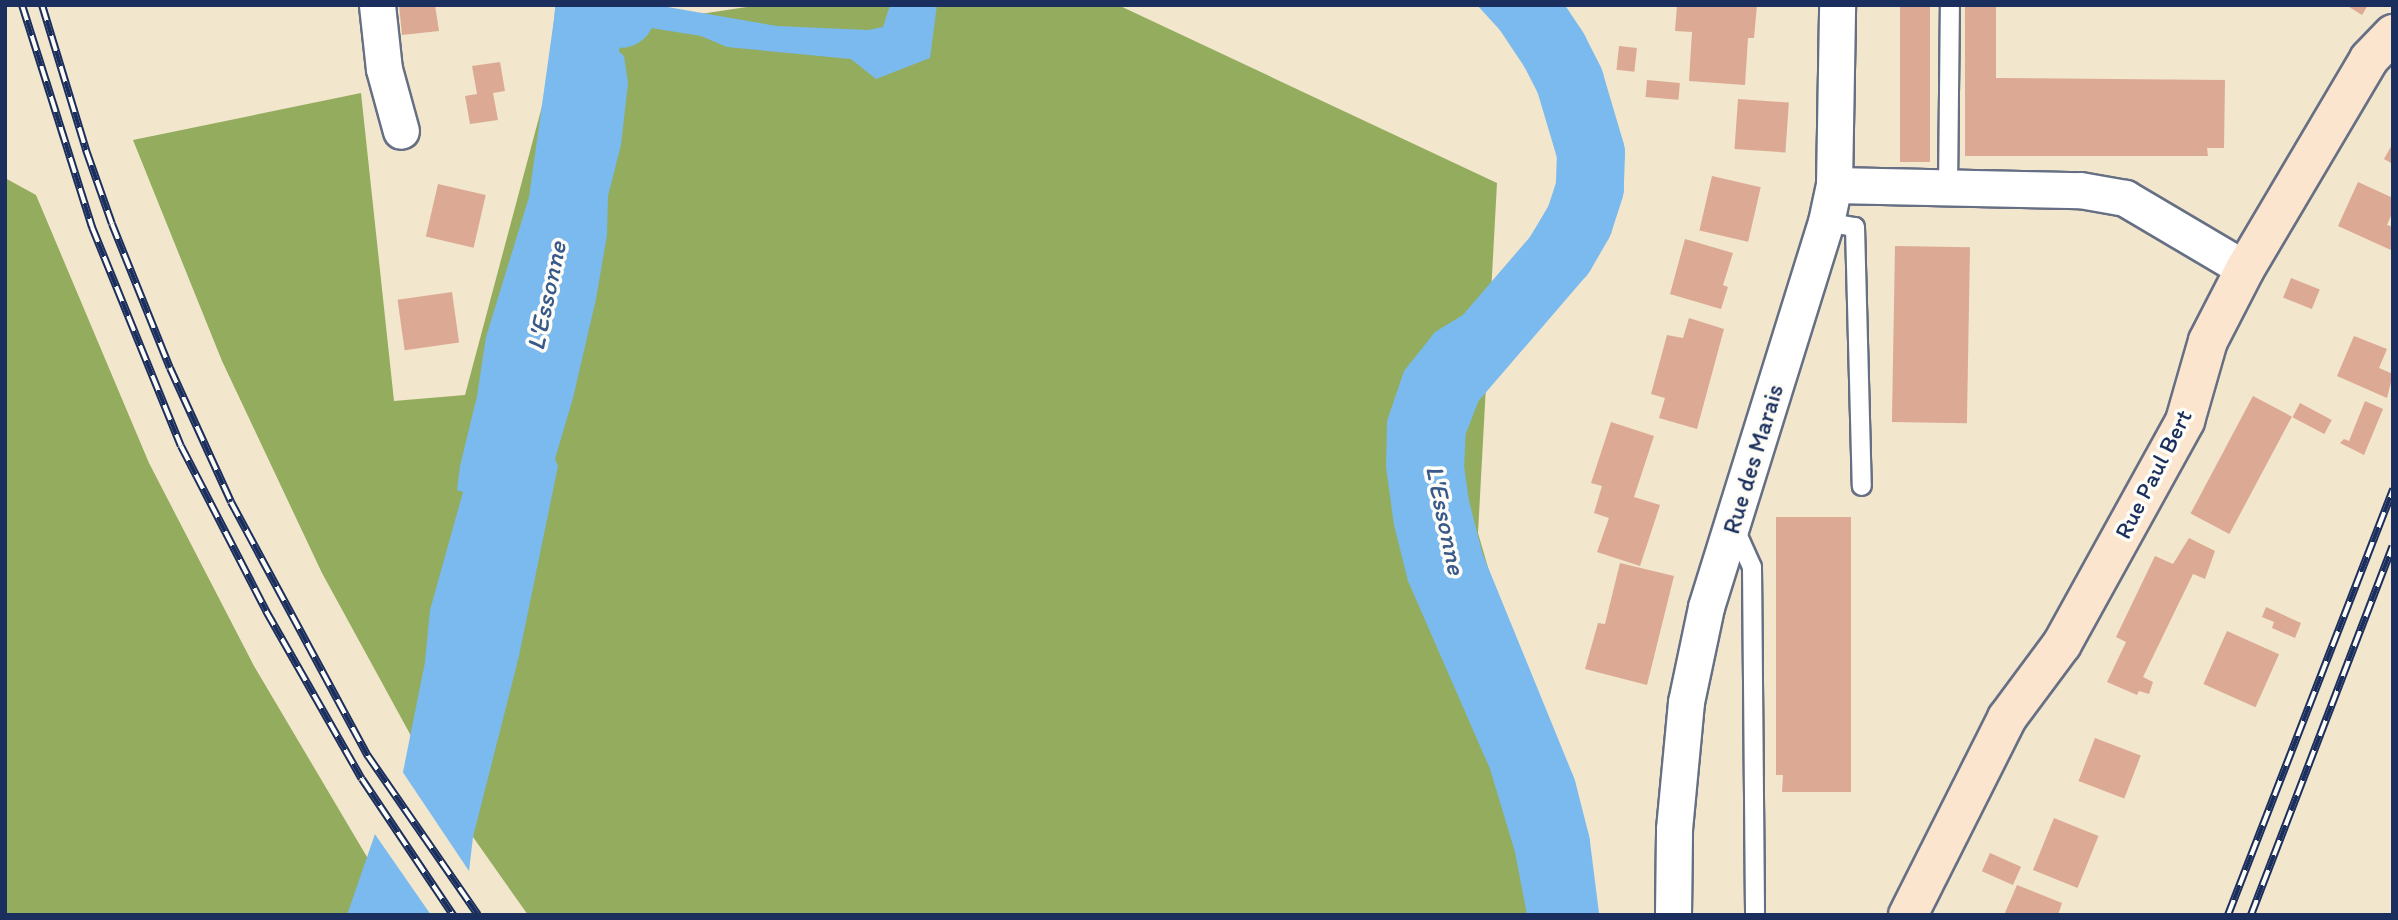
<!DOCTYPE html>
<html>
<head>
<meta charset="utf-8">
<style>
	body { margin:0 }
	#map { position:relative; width:2398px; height:920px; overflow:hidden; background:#f2e6cc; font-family:Itim,sans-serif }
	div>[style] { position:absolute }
	.forest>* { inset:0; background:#93ac5e }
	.water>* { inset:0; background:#7abaee }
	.pier>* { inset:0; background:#f2e6cc }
	.river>* { height:68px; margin:-34px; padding:0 34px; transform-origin:34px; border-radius:34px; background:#7abaee }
	.building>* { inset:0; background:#dca994; transform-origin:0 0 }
	.roads { filter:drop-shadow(2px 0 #666f84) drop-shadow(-2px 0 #666f84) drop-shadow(0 2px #666f84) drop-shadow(0 -2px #666f84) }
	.lane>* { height:18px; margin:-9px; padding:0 9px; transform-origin:9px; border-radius:9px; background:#fff }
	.street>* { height:35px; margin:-17.5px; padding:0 17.5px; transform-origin:17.5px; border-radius:17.5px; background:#fff }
	.secondary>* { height:38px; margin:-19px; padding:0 19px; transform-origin:19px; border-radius:19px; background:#fce5cf }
	.rail>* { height:8px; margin-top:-4px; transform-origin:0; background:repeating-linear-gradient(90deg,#fdfcf7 0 16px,#1b2f5e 0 32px); box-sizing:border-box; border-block:2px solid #1b2f5e }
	span { translate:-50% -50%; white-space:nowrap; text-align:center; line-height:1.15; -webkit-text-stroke:7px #fdfcf7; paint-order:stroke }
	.street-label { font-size:24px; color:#1b2f5e }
	.water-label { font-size:26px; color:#385989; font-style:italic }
	.frame { position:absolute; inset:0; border:7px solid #1b2f5e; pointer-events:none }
</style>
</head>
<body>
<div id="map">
	<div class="forest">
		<i style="clip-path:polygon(760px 5px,1118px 5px,1497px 183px,1478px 533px,1589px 915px,528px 915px,473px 837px,410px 734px,322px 573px,222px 361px,133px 140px,361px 93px,394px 401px,465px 395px,561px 35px)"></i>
		<i style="clip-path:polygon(5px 178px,36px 195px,149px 463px,254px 666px,367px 857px,406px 915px,5px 915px)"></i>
	</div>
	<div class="water">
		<i style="clip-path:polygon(556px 5px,614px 5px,612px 46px,624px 56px,628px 83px,621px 145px,608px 196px,607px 235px,596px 299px,573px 398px,555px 459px,558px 466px,519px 656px,473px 837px,469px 871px,452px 915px,347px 915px,375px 834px,403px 772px,425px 662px,430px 610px,463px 492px,457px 490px,460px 466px,477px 396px,486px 337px,529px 197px)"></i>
		<i style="clip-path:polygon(621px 5px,656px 5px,777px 26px,868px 30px,883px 27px,890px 5px,937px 5px,930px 58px,876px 79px,851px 59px,727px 47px,701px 36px,620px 23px)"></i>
		<i style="clip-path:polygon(1477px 5px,1524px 5px,1554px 50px,1570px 82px,1592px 157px,1587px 203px,1569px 241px,1544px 276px,1485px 337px,1449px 383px,1436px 411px,1430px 444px,1433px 492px,1442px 535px,1450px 564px,1542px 789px,1556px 844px,1565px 915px,1527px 915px,1515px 852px,1490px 769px,1408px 581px,1394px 525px,1386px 467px,1387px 421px,1404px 371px,1435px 332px,1476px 307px,1518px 257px,1555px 195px,1561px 175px,1560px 132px,1549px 100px,1520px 52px)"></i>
	</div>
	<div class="pier">
		<i style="clip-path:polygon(400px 768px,471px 874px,455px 915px,431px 915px,372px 830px)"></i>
	</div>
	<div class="river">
		<i style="left:1524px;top:5px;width:54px;rotate:56.3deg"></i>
		<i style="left:1554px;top:50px;width:36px;rotate:63deg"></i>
		<i style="left:1570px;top:82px;width:74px;rotate:73.5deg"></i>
		<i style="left:1591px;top:153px;width:35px;rotate:92deg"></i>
		<i style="left:1590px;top:188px;width:36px;rotate:108deg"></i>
		<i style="left:1579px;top:222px;width:36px;rotate:120deg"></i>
		<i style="left:1561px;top:253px;width:172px;rotate:130.7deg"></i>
		<i style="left:1449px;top:383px;width:47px;rotate:111.1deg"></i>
		<i style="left:1432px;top:427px;width:41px;rotate:92.8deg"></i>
		<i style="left:1430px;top:468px;width:37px;rotate:82deg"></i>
		<i style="left:1435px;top:505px;width:61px;rotate:75.7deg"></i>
		<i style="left:1450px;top:564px;width:243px;rotate:67.8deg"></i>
		<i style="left:1542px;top:789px;width:57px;rotate:75.7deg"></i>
		<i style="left:1556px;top:844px;width:72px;rotate:82.8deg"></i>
		<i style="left:582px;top:81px;width:70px;rotate:-84.3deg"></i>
		<i style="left:589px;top:11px;width:32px;rotate:5deg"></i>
	</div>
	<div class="building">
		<i style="clip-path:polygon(399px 5px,435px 5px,439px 31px,402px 35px)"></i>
		<i style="clip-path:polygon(1677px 5px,1757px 5px,1754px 38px,1748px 38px,1745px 85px,1689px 81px,1692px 32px,1675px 31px)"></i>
		<i style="left:1900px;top:5px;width:30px;height:157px"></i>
		<i style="clip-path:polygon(1965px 5px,1996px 5px,1996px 78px,2225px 80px,2224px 148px,2207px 148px,2208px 156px,1965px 156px)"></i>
		<i style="clip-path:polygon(2346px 5px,2368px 5px,2362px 15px)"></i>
		<i style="left:1619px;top:46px;width:18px;height:24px;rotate:6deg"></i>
		<i style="clip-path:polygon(500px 62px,505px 91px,493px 93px,498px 120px,470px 124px,465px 96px,477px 94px,472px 66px)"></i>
		<i style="left:1647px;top:80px;width:33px;height:17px;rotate:5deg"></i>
		<i style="left:1738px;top:99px;width:51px;height:50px;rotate:4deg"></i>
		<i style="clip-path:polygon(2393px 143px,2393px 164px,2384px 159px)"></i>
		<i style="left:1712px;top:176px;width:50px;height:56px;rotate:13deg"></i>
		<i style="clip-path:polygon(2358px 182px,2393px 198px,2393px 211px,2387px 225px,2393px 227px,2393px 251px,2338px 226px)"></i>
		<i style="left:438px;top:184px;width:49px;height:54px;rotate:13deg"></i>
		<i style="clip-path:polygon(1685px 239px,1733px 253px,1723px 285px,1728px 287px,1721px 309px,1670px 294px)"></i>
		<i style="left:1895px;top:246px;width:75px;height:176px;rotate:1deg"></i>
		<i style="left:2291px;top:278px;width:31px;height:21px;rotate:22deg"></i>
		<i style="left:452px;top:292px;width:51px;height:55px;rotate:82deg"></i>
		<i style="clip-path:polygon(1689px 318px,1724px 329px,1697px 429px,1659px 418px,1665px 398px,1651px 394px,1667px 335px,1683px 338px)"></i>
		<i style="clip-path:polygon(2354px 336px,2387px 349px,2379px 368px,2393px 374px,2387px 398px,2337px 376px)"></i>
		<i style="left:2253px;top:396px;width:44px;height:133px;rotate:28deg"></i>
		<i style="clip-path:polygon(2365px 401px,2383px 409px,2364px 455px,2340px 443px,2344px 439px,2349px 441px)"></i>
		<i style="left:2300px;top:403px;width:36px;height:16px;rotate:28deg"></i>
		<i style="clip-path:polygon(1611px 422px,1654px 436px,1634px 497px,1660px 505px,1640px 566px,1597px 552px,1609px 518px,1594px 513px,1602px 486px,1591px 483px)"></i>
		<i style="clip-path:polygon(1776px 517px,1851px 517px,1851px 792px,1782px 792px,1783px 775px,1776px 775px)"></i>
		<i style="clip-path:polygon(2189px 538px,2215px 551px,2205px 579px,2193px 574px,2143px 677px,2153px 682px,2149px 694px,2139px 691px,2137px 695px,2107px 682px,2126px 642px,2116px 637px,2155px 556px,2173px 564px)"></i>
		<i style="clip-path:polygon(1620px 563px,1674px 576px,1647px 685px,1585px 669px,1598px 623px,1605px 624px)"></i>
		<i style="clip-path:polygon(2266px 607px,2301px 623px,2295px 638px,2272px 628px,2274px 622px,2262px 617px)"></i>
		<i style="left:2227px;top:631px;width:57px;height:58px;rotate:24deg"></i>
		<i style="left:2095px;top:738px;width:49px;height:46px;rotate:21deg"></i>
		<i style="left:2054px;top:818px;width:48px;height:56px;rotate:22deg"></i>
		<i style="left:1990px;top:853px;width:34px;height:20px;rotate:24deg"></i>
		<i style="clip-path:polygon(2017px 885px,2062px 903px,2058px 915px,2004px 915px)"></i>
	</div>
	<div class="roads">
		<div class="lane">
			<i style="left:1948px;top:189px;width:184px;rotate:-89.4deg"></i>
			<i style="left:1826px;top:222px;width:29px;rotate:10deg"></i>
			<i style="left:1855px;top:227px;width:259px;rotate:88.5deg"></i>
			<i style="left:1734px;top:527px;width:44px;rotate:65.8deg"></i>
			<i style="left:1752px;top:567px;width:348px;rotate:89.5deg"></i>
		</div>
		<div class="street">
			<i style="left:377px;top:5px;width:64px;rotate:83.8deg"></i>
			<i style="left:384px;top:69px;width:64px;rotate:74.7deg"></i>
			<i style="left:1834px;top:185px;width:246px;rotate:1.2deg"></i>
			<i style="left:2080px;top:190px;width:46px;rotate:10.1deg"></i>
			<i style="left:2125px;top:198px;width:139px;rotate:30.6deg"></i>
			<i style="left:1673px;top:915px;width:86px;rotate:-89.3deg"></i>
			<i style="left:1674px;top:829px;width:128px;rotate:-84.6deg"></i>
			<i style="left:1686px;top:702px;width:97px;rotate:-78.1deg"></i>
			<i style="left:1706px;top:607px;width:403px;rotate:-72.7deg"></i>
			<i style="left:1826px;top:222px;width:38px;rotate:-78deg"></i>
			<i style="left:1834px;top:185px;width:180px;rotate:-89deg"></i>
		</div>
		<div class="secondary">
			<i style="left:1908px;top:915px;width:220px;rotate:-63.3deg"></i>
			<i style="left:2007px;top:718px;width:92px;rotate:-53.4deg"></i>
			<i style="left:2062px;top:644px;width:255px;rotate:-61.1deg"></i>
			<i style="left:2185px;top:421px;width:83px;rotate:-74deg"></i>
			<i style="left:2208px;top:341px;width:81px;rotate:-62.8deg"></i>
			<i style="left:2245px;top:269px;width:244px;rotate:-59.4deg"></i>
			<i style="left:2369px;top:59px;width:35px;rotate:-46deg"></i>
		</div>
	</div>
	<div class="rail">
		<i style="left:22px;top:5px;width:233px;rotate:72.5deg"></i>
		<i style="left:92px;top:227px;width:236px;rotate:67.9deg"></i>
		<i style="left:181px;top:446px;width:186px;rotate:62.7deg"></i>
		<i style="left:266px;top:611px;width:193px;rotate:60.3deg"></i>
		<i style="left:362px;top:779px;width:164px;rotate:56.2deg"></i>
		<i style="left:42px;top:5px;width:152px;rotate:73.1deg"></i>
		<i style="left:86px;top:150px;width:78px;rotate:70.6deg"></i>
		<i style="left:112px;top:224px;width:155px;rotate:68.1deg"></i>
		<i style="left:170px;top:368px;width:147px;rotate:65.5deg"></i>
		<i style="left:231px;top:502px;width:289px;rotate:61.7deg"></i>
		<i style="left:368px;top:756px;width:193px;rotate:55.3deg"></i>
		<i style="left:2228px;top:915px;width:457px;rotate:-68.8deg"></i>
		<i style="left:2251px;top:915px;width:395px;rotate:-69deg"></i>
	</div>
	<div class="street-label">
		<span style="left:1753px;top:459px;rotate:-73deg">Rue des Marais</span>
		<span style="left:2153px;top:474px;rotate:-63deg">Rue Paul Bert</span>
	</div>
	<div class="water-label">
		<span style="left:547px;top:296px;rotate:-78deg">L'Essonne</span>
		<span style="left:1445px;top:520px;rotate:78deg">L'Essonne</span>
	</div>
	<div class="frame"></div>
</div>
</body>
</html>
